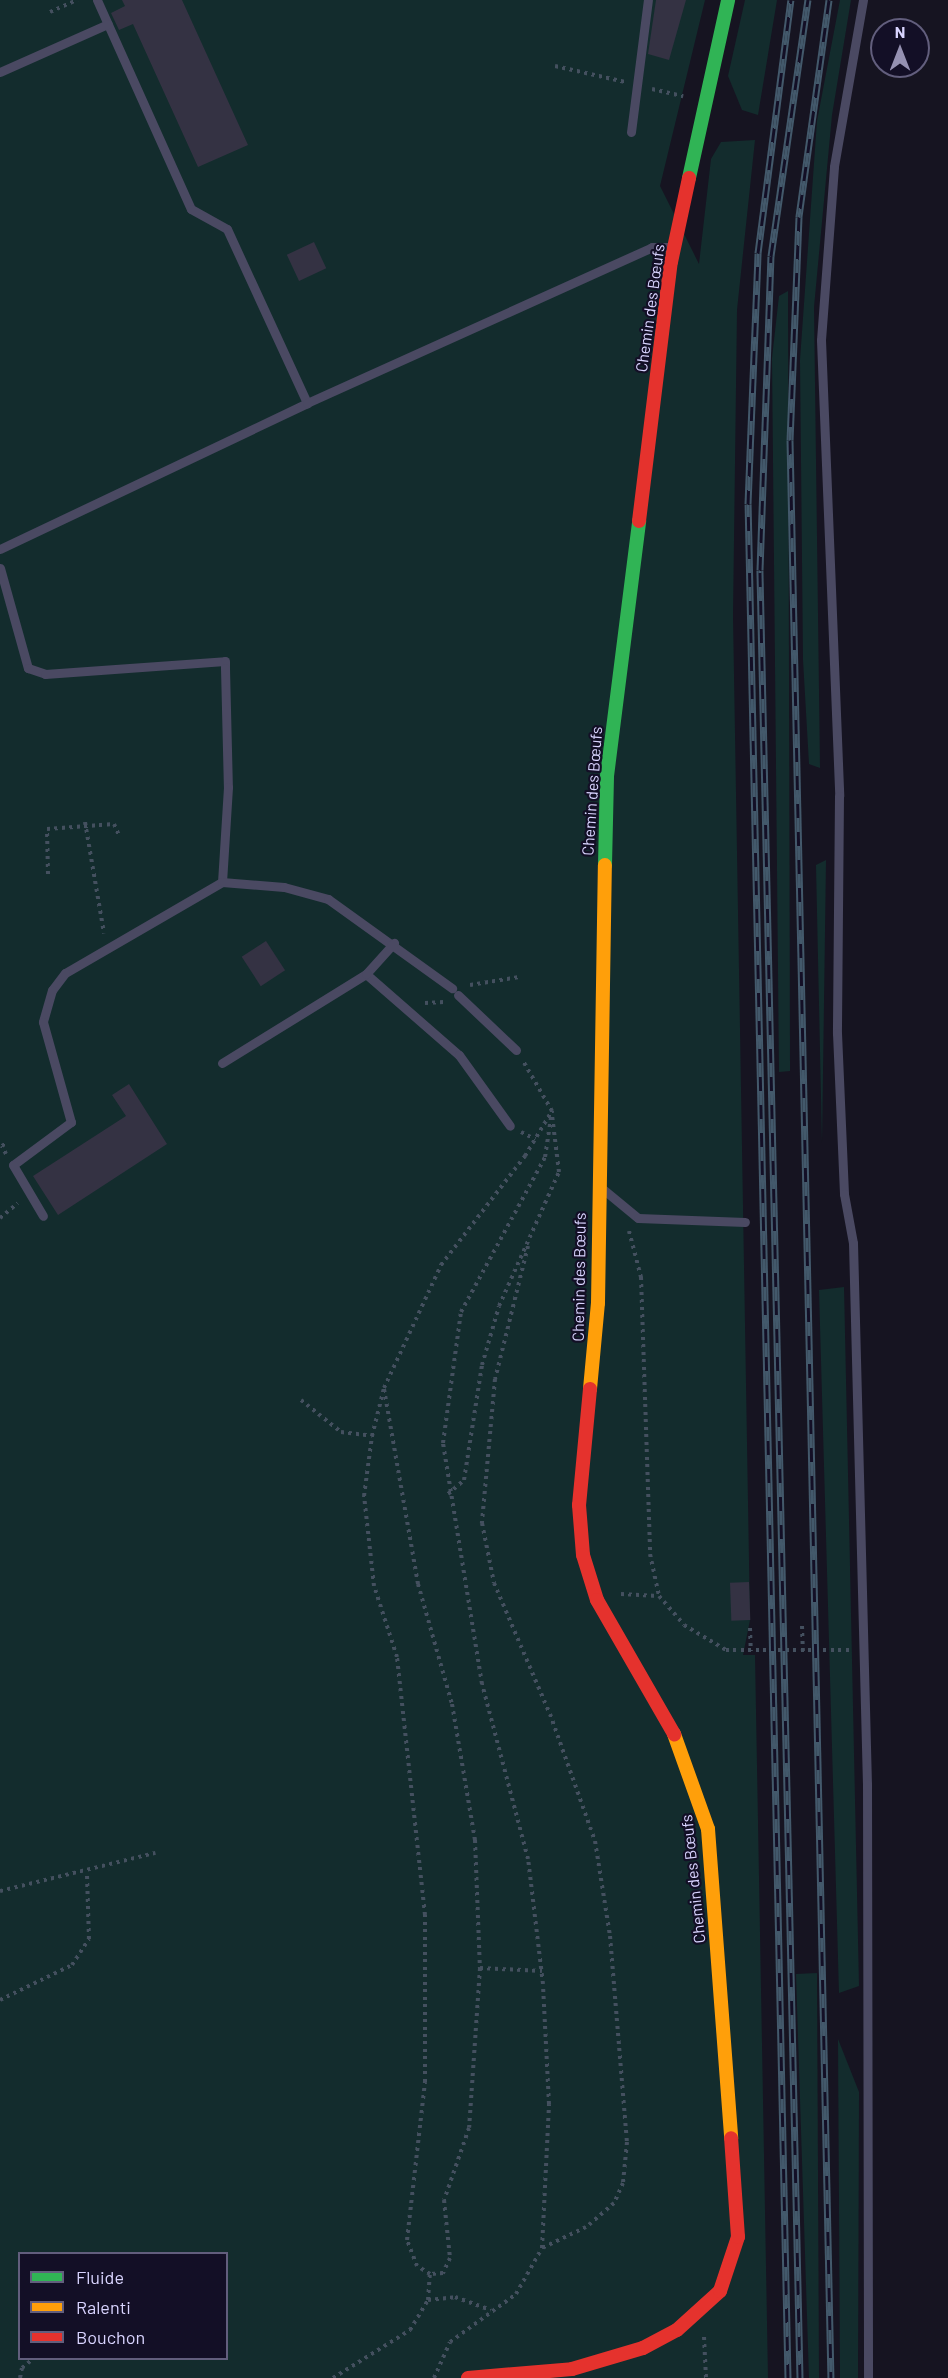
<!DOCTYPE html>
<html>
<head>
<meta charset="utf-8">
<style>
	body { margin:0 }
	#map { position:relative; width:948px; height:2378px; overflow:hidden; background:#161421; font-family:Barlow,sans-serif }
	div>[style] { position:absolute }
	.green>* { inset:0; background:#132c2d }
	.building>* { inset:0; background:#343243; transform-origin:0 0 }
	.path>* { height:4px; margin-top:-2px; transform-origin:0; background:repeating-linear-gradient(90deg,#44505f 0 3px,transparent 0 7.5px) }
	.lane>* { height:9px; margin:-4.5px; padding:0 4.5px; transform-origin:4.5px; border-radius:4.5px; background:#4a4962 }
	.fast>* { height:14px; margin:-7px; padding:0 7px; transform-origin:7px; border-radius:7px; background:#30b455 }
	.slow>* { height:14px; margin:-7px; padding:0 7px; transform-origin:7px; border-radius:7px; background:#ff9f0a }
	.jam>* { height:14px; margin:-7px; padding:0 7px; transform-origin:7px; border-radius:7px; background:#e5322d }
	.rail>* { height:7px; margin-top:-3.5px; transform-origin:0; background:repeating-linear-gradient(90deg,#130f26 0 14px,#43596b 0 28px); box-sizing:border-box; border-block:2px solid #43596b }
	span { translate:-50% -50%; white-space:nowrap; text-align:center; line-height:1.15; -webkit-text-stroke:4.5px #130f26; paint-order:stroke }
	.street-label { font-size:16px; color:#d9d4ff }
	.legend { position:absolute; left:18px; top:2252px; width:210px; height:108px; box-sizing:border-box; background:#130f26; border:2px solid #625e7d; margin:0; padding:8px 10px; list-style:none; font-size:18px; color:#d9d4ff }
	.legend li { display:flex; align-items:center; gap:12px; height:30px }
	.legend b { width:30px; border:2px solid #625e7d }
	.north { position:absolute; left:870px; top:18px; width:60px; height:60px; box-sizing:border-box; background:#130f26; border:2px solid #625e7d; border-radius:50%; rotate:0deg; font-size:16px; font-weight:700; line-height:24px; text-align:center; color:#d9d4ff }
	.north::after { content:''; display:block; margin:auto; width:21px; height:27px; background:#9591b1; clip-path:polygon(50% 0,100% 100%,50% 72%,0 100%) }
</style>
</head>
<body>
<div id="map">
	<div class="green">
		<i style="clip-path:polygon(evenodd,0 0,705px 0,660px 186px,699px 264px,711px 159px,721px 142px,755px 140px,737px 310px,733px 616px,750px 1620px,743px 1655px,755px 1655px,768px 2378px,0 2378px,0 0,20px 2254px,226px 2254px,226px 2358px,20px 2358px,20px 2254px)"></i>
		<i style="clip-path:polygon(745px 0,777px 0,758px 115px,742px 110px,728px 76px)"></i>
		<i style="clip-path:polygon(840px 0,851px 0,832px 115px,814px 307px,820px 768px,809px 764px,803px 660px,800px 360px,817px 121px)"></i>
		<i style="clip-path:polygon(788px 291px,790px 1071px,779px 1072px,772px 358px,779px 296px)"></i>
		<i style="clip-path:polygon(826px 860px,822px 1144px,816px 865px)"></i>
		<i style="clip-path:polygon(844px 1287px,859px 1986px,839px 1993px,819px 1290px)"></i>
		<i style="clip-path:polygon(817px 1973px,819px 2378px,809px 2378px,796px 1974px)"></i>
		<i style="clip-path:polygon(838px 2039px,859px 2092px,858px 2378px,840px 2378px)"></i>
	</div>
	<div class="building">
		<i style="clip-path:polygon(122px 0,182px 0,248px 145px,198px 167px,133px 24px,119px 30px,111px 13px,125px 6px)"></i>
		<i style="clip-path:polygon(656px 0,686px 0,669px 60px,648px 54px)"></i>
		<i style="left:314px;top:242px;width:29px;height:30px;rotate:65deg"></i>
		<i style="left:266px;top:941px;width:35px;height:29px;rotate:57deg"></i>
		<i style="clip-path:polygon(129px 1084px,167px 1144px,58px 1215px,33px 1176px,126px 1116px,112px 1095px)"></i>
		<i style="left:749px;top:1582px;width:38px;height:19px;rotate:88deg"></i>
	</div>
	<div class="path">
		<i style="left:50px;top:12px;width:30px;rotate:-24deg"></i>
		<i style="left:555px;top:66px;width:72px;rotate:12.9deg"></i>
		<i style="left:652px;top:89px;width:32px;rotate:13deg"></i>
		<i style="left:85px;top:822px;width:113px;rotate:80.3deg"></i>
		<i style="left:48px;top:874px;width:45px;rotate:-91.3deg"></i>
		<i style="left:47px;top:829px;width:67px;rotate:-4.3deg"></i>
		<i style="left:114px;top:824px;width:12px;rotate:66deg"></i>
		<i style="left:470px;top:985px;width:50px;rotate:-9.3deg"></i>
		<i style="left:425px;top:1003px;width:19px;rotate:-3deg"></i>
		<i style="left:521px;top:1132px;width:16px;rotate:27deg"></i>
		<i style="left:6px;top:1154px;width:9px;rotate:-117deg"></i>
		<i style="left:2px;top:1146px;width:5px;rotate:-37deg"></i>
		<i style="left:0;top:1218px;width:23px;rotate:-40deg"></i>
		<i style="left:629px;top:1231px;width:48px;rotate:75.4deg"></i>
		<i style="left:641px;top:1277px;width:277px;rotate:88.1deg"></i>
		<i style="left:650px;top:1554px;width:43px;rotate:77.9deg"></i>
		<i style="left:659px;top:1596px;width:38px;rotate:49deg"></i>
		<i style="left:684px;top:1625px;width:49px;rotate:30.8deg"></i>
		<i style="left:726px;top:1650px;width:124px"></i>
		<i style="left:528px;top:1246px;width:137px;rotate:103.9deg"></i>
		<i style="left:495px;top:1379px;width:145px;rotate:95.2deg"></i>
		<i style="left:482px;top:1523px;width:61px;rotate:78.7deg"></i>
		<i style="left:494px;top:1583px;width:142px;rotate:66.9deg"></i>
		<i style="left:550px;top:1714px;width:135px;rotate:70.5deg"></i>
		<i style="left:595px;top:1841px;width:96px;rotate:81deg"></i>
		<i style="left:610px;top:1936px;width:207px;rotate:85.3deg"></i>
		<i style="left:627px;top:2142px;width:41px;rotate:95.6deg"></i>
		<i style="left:623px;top:2183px;width:22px;rotate:114deg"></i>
		<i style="left:614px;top:2203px;width:37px;rotate:139deg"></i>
		<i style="left:586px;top:2227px;width:49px;rotate:154.5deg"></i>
		<i style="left:384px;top:1389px;width:198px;rotate:80.1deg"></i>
		<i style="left:418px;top:1584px;width:125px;rotate:74.2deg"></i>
		<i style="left:452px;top:1704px;width:138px;rotate:80.4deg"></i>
		<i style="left:475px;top:1840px;width:128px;rotate:87.8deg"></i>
		<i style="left:480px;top:1968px;width:160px;rotate:93.9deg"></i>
		<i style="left:469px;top:2128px;width:76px;rotate:109.1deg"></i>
		<i style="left:444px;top:2200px;width:58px;rotate:84.1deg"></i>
		<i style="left:450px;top:2258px;width:17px;rotate:115deg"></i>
		<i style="left:443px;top:2273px;width:12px;rotate:175deg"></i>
		<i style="left:301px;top:1400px;width:51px;rotate:38.7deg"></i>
		<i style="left:341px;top:1432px;width:31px;rotate:7deg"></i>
		<i style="left:448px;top:1494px;width:21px;rotate:-41deg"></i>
		<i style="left:464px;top:1480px;width:116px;rotate:-81.1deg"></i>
		<i style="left:482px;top:1365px;width:61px;rotate:-73.9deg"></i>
		<i style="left:499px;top:1306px;width:147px;rotate:-65.9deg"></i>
		<i style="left:559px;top:1172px;width:57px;rotate:-97deg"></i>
		<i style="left:621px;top:1594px;width:37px;rotate:3deg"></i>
		<i style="left:802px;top:1626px;width:25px;rotate:88deg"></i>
		<i style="left:750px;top:1628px;width:23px;rotate:88deg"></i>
		<i style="left:0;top:1891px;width:160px;rotate:-13.8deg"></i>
		<i style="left:480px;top:1968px;width:62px;rotate:2.8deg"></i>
		<i style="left:0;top:2000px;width:80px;rotate:-25.9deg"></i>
		<i style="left:72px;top:1965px;width:31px;rotate:-57deg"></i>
		<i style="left:89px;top:1939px;width:65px;rotate:-91.8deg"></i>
		<i style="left:428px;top:2300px;width:27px;rotate:-6deg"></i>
		<i style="left:455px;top:2297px;width:38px;rotate:20deg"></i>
		<i style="left:704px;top:2337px;width:41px;rotate:87.2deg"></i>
		<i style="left:20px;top:2378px;width:10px;rotate:-79deg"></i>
		<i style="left:22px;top:2368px;width:16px;rotate:-40deg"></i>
		<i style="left:333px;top:2378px;width:91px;rotate:-31.9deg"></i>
		<i style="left:410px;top:2330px;width:35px;rotate:-59deg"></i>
		<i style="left:428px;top:2300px;width:26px;rotate:-86deg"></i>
		<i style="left:430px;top:2274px;width:15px;rotate:-148deg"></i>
		<i style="left:417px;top:2266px;width:28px;rotate:-111deg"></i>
		<i style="left:407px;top:2240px;width:159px;rotate:-83.5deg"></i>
		<i style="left:425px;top:2082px;width:167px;rotate:-90deg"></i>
		<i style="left:425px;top:1915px;width:260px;rotate:-96.2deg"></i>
		<i style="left:397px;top:1657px;width:75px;rotate:-107.9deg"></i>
		<i style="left:374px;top:1586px;width:91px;rotate:-96.3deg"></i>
		<i style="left:364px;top:1496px;width:61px;rotate:-82.4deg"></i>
		<i style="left:372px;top:1436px;width:49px;rotate:-76deg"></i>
		<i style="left:384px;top:1388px;width:136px;rotate:-65.1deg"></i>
		<i style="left:441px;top:1265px;width:138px;rotate:-52.4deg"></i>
		<i style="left:525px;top:1156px;width:49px;rotate:-59.2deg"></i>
		<i style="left:434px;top:2378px;width:39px;rotate:-66deg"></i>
		<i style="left:450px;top:2342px;width:82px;rotate:-36deg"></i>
		<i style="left:516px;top:2294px;width:53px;rotate:-60.5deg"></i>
		<i style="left:542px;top:2248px;width:144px;rotate:-87.2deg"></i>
		<i style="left:549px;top:2104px;width:120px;rotate:-92.9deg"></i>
		<i style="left:543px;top:1984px;width:126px;rotate:-96.8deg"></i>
		<i style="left:528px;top:1859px;width:181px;rotate:-104.7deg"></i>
		<i style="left:482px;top:1684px;width:244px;rotate:-99.2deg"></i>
		<i style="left:443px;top:1443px;width:132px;rotate:-82.2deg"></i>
		<i style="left:461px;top:1312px;width:176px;rotate:-61.5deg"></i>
		<i style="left:545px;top:1157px;width:47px;rotate:-81.3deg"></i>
		<i style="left:552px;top:1111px;width:58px;rotate:-120.1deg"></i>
	</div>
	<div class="lane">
		<i style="left:97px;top:0;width:229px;rotate:65.8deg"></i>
		<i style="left:191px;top:209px;width:41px;rotate:29.1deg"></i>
		<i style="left:227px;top:229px;width:192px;rotate:65.3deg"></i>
		<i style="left:863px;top:0;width:169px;rotate:99.9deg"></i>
		<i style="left:834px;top:167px;width:173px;rotate:94.3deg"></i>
		<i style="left:821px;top:340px;width:456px;rotate:87.7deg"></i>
		<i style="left:839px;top:796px;width:237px;rotate:90.5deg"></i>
		<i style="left:837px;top:1033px;width:161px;rotate:87.5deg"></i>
		<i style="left:844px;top:1194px;width:50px;rotate:79.6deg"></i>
		<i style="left:853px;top:1243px;width:541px;rotate:88.52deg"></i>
		<i style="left:867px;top:1784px;width:594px;rotate:89.9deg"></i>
		<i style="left:0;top:72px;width:118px;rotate:-24deg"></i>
		<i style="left:631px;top:132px;width:133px;rotate:-82.7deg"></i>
		<i style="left:0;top:549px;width:340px;rotate:-25.4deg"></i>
		<i style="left:307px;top:403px;width:379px;rotate:-24.3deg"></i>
		<i style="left:652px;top:247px;width:19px"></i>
		<i style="left:0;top:568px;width:104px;rotate:74.4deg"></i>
		<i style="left:28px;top:668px;width:18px;rotate:19deg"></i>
		<i style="left:45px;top:674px;width:180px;rotate:-4.1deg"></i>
		<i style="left:225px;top:661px;width:7px;rotate:90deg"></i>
		<i style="left:225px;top:668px;width:119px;rotate:88.6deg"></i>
		<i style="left:228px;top:787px;width:95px;rotate:93.6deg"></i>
		<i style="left:222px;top:882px;width:181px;rotate:149.9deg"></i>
		<i style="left:65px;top:973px;width:21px;rotate:127deg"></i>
		<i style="left:52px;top:990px;width:33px;rotate:106deg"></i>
		<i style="left:43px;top:1022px;width:104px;rotate:74.4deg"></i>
		<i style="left:71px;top:1122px;width:72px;rotate:143.4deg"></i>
		<i style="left:13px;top:1165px;width:59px;rotate:59.5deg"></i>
		<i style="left:222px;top:882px;width:62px;rotate:4.6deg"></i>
		<i style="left:284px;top:887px;width:46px;rotate:15.3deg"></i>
		<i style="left:328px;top:899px;width:153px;rotate:35.7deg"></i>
		<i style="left:366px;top:974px;width:123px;rotate:41.1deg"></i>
		<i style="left:459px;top:1055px;width:87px;rotate:54.3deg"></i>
		<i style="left:458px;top:995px;width:80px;rotate:43.5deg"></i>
		<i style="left:222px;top:1063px;width:169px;rotate:-31.7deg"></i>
		<i style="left:366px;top:974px;width:42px;rotate:-47.9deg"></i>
		<i style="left:604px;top:1190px;width:44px;rotate:39.5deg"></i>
		<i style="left:638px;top:1218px;width:107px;rotate:2.1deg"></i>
	</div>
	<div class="fast">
		<i style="left:689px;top:178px;width:182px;rotate:-77.6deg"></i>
		<i style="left:605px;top:865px;width:89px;rotate:-88.7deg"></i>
		<i style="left:607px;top:776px;width:257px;rotate:-82.8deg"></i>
	</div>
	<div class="slow">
		<i style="left:590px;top:1389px;width:86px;rotate:-84.7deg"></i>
		<i style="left:598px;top:1303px;width:438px;rotate:-89.1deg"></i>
		<i style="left:674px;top:1734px;width:101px;rotate:70.3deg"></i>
		<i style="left:708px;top:1829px;width:310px;rotate:85.7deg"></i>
	</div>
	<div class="jam">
		<i style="left:639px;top:521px;width:261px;rotate:-83deg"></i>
		<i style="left:671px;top:262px;width:86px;rotate:-77.9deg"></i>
		<i style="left:590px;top:1389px;width:117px;rotate:95.4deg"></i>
		<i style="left:579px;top:1505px;width:50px;rotate:85.4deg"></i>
		<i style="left:583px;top:1555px;width:47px;rotate:72.7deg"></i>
		<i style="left:597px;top:1600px;width:155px;rotate:60.1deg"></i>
		<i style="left:468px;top:2378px;width:104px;rotate:-4.9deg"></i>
		<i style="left:572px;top:2369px;width:74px;rotate:-16.5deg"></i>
		<i style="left:643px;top:2348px;width:38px;rotate:-28deg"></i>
		<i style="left:677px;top:2330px;width:58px;rotate:-42.2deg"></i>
		<i style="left:720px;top:2291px;width:57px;rotate:-71.6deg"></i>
		<i style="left:738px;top:2237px;width:99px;rotate:-94deg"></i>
	</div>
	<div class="rail">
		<i style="left:829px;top:0;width:219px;rotate:97.9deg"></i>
		<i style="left:799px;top:217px;width:223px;rotate:92.3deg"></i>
		<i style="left:790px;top:440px;width:1938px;rotate:88.79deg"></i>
		<i style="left:788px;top:2378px;width:1874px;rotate:-91.22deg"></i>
		<i style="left:748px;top:504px;width:251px;rotate:-87.7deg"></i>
		<i style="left:758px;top:253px;width:255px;rotate:-82.6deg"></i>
		<i style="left:800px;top:2378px;width:1808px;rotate:-91.27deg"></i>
		<i style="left:760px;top:570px;width:314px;rotate:-88deg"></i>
		<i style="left:771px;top:256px;width:259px;rotate:-81.8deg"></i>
	</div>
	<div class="street-label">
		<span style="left:650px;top:308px;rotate:-82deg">Chemin des Bœufs</span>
		<span style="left:592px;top:791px;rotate:-86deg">Chemin des Bœufs</span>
		<span style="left:579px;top:1277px;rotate:-89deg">Chemin des Bœufs</span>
		<span style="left:693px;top:1879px;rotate:-96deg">Chemin des Bœufs</span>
	</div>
	<ul class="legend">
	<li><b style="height:8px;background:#30b455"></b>Fluide</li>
	<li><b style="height:8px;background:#ff9f0a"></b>Ralenti</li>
	<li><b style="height:8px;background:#e5322d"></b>Bouchon</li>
	</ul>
	<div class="north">N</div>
</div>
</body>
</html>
